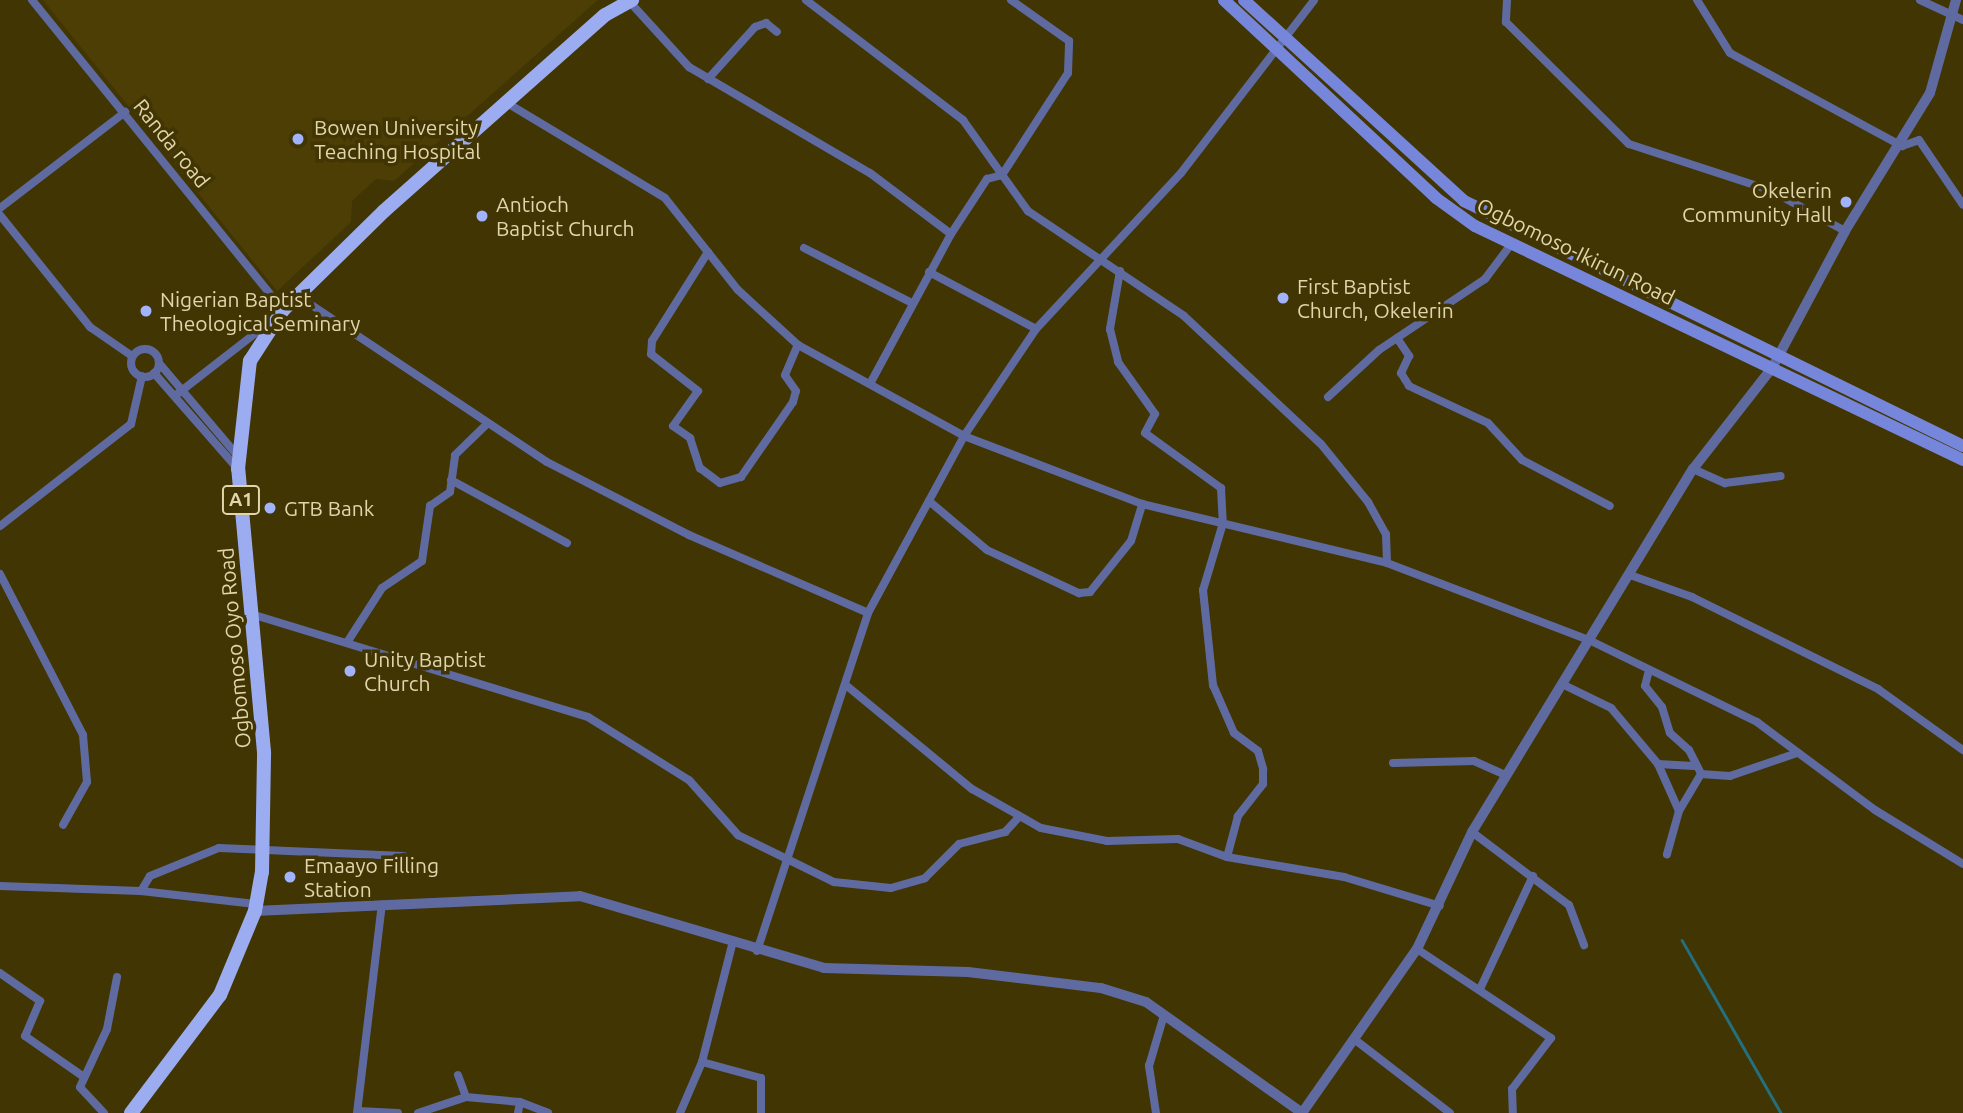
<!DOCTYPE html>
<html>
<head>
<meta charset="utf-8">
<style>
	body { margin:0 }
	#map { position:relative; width:1963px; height:1113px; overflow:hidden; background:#413503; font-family:Ubuntu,sans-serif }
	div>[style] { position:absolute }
	.built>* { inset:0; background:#4d3e05 }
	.stream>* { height:2.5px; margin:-1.25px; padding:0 1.25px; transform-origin:1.25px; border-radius:1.25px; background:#24707f }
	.minor>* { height:8px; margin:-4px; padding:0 4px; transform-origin:4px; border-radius:4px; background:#5f6ba0 }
	.minor>.ring { margin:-4px; padding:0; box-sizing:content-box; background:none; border:8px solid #5f6ba0; border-radius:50% }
	.tertiary>* { height:10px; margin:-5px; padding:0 5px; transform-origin:5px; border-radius:5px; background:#5f6ba0 }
	.secondary>* { height:12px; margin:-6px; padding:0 6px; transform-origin:6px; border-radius:6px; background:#7687db }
	.trunk>* { height:14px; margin:-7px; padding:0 7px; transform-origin:7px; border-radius:7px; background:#9cacf1 }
	.dots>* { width:19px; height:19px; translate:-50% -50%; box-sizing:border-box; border:4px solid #413503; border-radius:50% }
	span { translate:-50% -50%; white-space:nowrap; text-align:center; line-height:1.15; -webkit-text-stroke:7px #413503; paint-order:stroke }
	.shield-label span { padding:2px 5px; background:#413503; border:2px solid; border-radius:5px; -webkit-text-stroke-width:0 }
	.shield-label { font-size:19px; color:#e1d5ac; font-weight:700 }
	.poi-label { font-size:21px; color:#e1d5ac }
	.left { translate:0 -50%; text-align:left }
	.right { translate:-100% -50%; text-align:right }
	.street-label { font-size:21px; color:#e1d5ac }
</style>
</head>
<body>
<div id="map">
	<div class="built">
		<i style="clip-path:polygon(43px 0,598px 0,394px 181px,376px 179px,352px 201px,351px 222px,277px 291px)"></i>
	</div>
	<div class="stream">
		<i style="left:1682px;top:940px;width:199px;rotate:60.2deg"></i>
	</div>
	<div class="minor">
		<i style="left:32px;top:0;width:399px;rotate:51deg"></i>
		<i style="left:628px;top:0;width:91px;rotate:47.7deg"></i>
		<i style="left:689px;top:67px;width:210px;rotate:30.4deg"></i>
		<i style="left:870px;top:173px;width:101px;rotate:37deg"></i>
		<i style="left:806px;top:0;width:198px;rotate:37.4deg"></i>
		<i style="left:963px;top:120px;width:112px;rotate:54.5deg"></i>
		<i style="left:1028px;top:211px;width:188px;rotate:33.9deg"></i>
		<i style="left:1184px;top:316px;width:187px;rotate:43.1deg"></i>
		<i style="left:1321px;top:444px;width:75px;rotate:51deg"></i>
		<i style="left:1368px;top:502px;width:37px;rotate:61deg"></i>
		<i style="left:1386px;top:534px;width:29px;rotate:88deg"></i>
		<i style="left:1507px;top:0;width:22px;rotate:93deg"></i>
		<i style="left:1506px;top:22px;width:173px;rotate:44.8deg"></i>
		<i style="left:1629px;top:144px;width:148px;rotate:18.1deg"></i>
		<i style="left:1770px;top:190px;width:85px;rotate:28.7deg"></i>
		<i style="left:1697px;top:0;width:62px;rotate:58.1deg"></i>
		<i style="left:1730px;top:53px;width:196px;rotate:28.4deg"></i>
		<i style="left:1902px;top:146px;width:18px;rotate:-19deg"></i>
		<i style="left:1919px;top:140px;width:78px;rotate:55.9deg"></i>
		<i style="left:1920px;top:0;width:47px;rotate:24.9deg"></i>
		<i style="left:708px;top:79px;width:70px;rotate:-47.9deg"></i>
		<i style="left:755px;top:27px;width:12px;rotate:-20deg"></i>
		<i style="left:766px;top:23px;width:14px;rotate:39deg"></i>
		<i style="left:507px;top:103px;width:184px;rotate:31deg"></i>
		<i style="left:665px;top:198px;width:117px;rotate:51.6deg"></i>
		<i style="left:738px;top:290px;width:81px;rotate:42.5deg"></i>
		<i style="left:798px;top:345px;width:189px;rotate:28.7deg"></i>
		<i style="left:964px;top:436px;width:129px;rotate:-56.1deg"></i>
		<i style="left:1036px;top:329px;width:213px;rotate:-47.1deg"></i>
		<i style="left:1181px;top:173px;width:218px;rotate:-52.4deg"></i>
		<i style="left:0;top:208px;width:158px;rotate:-37.5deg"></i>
		<i style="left:0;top:215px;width:144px;rotate:51.2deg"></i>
		<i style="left:90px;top:327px;width:51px;rotate:34.6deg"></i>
		<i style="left:804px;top:248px;width:119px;rotate:27deg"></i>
		<i style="left:708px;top:252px;width:105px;rotate:122.2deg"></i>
		<i style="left:652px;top:341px;width:13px;rotate:94deg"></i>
		<i style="left:651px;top:354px;width:60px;rotate:38.2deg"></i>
		<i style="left:698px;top:391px;width:43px;rotate:125.5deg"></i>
		<i style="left:673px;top:426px;width:21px;rotate:35deg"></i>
		<i style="left:690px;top:438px;width:32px;rotate:72deg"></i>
		<i style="left:700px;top:468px;width:25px;rotate:37deg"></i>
		<i style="left:720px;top:483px;width:22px;rotate:-16deg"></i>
		<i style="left:741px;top:477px;width:91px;rotate:-55.3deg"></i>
		<i style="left:793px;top:402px;width:11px;rotate:-75deg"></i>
		<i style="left:796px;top:391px;width:19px;rotate:-125deg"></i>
		<i style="left:785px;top:375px;width:33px;rotate:-67deg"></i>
		<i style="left:1120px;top:271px;width:59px;rotate:99.8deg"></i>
		<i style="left:1110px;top:329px;width:34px;rotate:76deg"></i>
		<i style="left:1118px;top:362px;width:64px;rotate:54.6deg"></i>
		<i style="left:1155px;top:414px;width:21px;rotate:118deg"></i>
		<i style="left:1145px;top:433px;width:94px;rotate:35.9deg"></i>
		<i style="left:1221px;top:488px;width:35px;rotate:87deg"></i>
		<i style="left:1223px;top:523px;width:70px;rotate:106.6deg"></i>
		<i style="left:1203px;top:590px;width:96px;rotate:84deg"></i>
		<i style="left:1213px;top:685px;width:52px;rotate:66.4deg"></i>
		<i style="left:1234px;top:733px;width:30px;rotate:37deg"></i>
		<i style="left:1258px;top:751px;width:19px;rotate:74deg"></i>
		<i style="left:1263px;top:769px;width:15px;rotate:90deg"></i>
		<i style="left:1263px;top:784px;width:41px;rotate:128deg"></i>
		<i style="left:1238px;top:816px;width:42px;rotate:105deg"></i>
		<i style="left:929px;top:272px;width:121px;rotate:28deg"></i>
		<i style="left:298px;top:296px;width:299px;rotate:33.7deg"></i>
		<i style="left:547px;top:462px;width:160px;rotate:27.2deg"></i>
		<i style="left:689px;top:535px;width:195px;rotate:23.5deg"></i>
		<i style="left:1397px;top:338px;width:22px;rotate:56deg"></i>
		<i style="left:1409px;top:356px;width:19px;rotate:115deg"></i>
		<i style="left:1401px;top:373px;width:15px;rotate:58deg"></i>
		<i style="left:1409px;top:386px;width:87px;rotate:25.1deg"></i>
		<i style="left:1488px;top:423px;width:50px;rotate:47.4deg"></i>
		<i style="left:1522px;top:460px;width:99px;rotate:27.6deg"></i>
		<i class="ring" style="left:131px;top:349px;width:20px;height:20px"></i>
		<i style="left:159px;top:363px;width:122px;rotate:49.7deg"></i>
		<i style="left:154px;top:373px;width:126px;rotate:48.9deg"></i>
		<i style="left:871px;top:382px;width:168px;rotate:-61.6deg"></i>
		<i style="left:951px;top:234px;width:66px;rotate:-56.8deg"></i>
		<i style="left:987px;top:179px;width:16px;rotate:-15deg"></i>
		<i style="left:1002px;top:175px;width:121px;rotate:-57.1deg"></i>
		<i style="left:1068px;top:73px;width:32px;rotate:-88deg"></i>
		<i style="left:1069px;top:41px;width:71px;rotate:-144.7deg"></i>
		<i style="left:176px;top:395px;width:120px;rotate:-37.9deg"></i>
		<i style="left:1328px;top:397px;width:69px;rotate:-42.7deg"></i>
		<i style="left:1379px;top:350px;width:128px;rotate:-33.8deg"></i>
		<i style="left:1485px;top:279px;width:45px;rotate:-53.1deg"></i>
		<i style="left:1693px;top:469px;width:35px;rotate:24deg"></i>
		<i style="left:1725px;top:483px;width:56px;rotate:-7.1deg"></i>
		<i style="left:451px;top:480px;width:132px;rotate:28.5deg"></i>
		<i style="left:929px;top:501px;width:76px;rotate:40.2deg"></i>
		<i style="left:987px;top:550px;width:102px;rotate:25.1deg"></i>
		<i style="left:1079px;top:593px;width:11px;rotate:-5deg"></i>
		<i style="left:1090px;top:592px;width:65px;rotate:-51.2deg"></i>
		<i style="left:1131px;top:541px;width:39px;rotate:-73deg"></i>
		<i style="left:0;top:526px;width:166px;rotate:-37.9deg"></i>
		<i style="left:131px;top:424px;width:49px;rotate:-77.1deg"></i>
		<i style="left:0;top:574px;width:181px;rotate:62.7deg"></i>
		<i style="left:83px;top:735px;width:47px;rotate:85.1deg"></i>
		<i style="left:87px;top:782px;width:49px;rotate:119.2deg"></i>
		<i style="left:1630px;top:575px;width:66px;rotate:19.5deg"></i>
		<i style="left:1692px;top:597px;width:208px;rotate:26.3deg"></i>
		<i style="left:1878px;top:689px;width:105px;rotate:35.7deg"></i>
		<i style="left:251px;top:614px;width:352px;rotate:17deg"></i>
		<i style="left:588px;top:717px;width:119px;rotate:32deg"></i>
		<i style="left:689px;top:780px;width:74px;rotate:48.3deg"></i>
		<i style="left:738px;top:835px;width:107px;rotate:26.1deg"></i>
		<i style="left:834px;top:882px;width:57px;rotate:6deg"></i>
		<i style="left:891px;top:888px;width:35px;rotate:-16deg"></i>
		<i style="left:925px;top:878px;width:48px;rotate:-45deg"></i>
		<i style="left:959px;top:844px;width:48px;rotate:-14.6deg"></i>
		<i style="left:1005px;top:832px;width:19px;rotate:-47deg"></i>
		<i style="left:348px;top:641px;width:63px;rotate:-57.3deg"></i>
		<i style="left:382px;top:588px;width:48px;rotate:-34deg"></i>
		<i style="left:422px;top:561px;width:56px;rotate:-81.7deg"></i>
		<i style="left:430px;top:506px;width:24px;rotate:-35deg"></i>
		<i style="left:450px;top:492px;width:37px;rotate:-82deg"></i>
		<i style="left:455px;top:455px;width:46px;rotate:-44.1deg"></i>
		<i style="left:1648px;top:674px;width:12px;rotate:104deg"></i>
		<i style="left:1645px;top:686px;width:27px;rotate:51deg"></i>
		<i style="left:1662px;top:707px;width:27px;rotate:73deg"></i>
		<i style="left:1670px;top:733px;width:25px;rotate:42deg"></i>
		<i style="left:1689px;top:750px;width:27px;rotate:63deg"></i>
		<i style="left:1562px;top:684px;width:55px;rotate:26.1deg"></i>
		<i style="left:1611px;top:708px;width:73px;rotate:50deg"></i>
		<i style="left:1658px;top:764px;width:51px;rotate:65.9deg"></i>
		<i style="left:1679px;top:811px;width:45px;rotate:105.6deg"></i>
		<i style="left:847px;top:686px;width:162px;rotate:39.5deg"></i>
		<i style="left:972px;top:789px;width:79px;rotate:29.5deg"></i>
		<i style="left:1041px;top:828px;width:67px;rotate:11.1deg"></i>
		<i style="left:1107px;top:841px;width:71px;rotate:-1.6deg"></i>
		<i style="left:1178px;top:839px;width:52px;rotate:20.2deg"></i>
		<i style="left:1227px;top:857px;width:119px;rotate:9.7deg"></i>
		<i style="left:1344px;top:877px;width:100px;rotate:16.8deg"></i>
		<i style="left:1393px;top:763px;width:81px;rotate:-1.4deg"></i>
		<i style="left:1474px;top:761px;width:34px;rotate:24deg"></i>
		<i style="left:1658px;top:764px;width:36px;rotate:3deg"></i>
		<i style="left:1679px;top:811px;width:43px;rotate:-59.3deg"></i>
		<i style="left:1701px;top:774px;width:29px;rotate:4deg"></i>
		<i style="left:1730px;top:776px;width:71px;rotate:-18.9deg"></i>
		<i style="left:1472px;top:832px;width:121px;rotate:37deg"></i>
		<i style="left:1569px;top:905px;width:43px;rotate:69.4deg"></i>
		<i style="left:0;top:886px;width:141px;rotate:2deg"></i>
		<i style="left:141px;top:891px;width:17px;rotate:-59deg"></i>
		<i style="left:150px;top:876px;width:74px;rotate:-22.1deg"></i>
		<i style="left:219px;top:848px;width:185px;rotate:2.5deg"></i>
		<i style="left:141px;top:891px;width:115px;rotate:6.5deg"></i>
		<i style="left:1417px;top:949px;width:161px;rotate:33.6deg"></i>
		<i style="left:1551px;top:1038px;width:64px;rotate:127.4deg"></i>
		<i style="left:1512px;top:1089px;width:24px;rotate:88deg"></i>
		<i style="left:757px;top:951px;width:356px;rotate:-71.8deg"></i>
		<i style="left:868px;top:613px;width:201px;rotate:-61.5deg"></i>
		<i style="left:964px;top:436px;width:191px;rotate:20.9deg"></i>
		<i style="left:1142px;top:504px;width:252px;rotate:13.5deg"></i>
		<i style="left:1387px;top:563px;width:216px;rotate:20.9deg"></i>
		<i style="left:1589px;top:640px;width:187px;rotate:26deg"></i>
		<i style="left:1757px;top:722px;width:147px;rotate:36.7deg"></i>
		<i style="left:1875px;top:810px;width:103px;rotate:31.5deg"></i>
		<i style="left:0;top:973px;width:49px;rotate:35deg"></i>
		<i style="left:40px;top:1001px;width:38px;rotate:113deg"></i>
		<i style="left:25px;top:1036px;width:72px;rotate:34.8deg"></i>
		<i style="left:1480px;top:989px;width:125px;rotate:-64.9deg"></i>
		<i style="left:1354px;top:1039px;width:121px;rotate:37.6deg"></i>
		<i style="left:702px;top:1062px;width:61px;rotate:15.2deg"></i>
		<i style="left:761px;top:1078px;width:35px;rotate:90deg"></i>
		<i style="left:458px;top:1075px;width:23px;rotate:70deg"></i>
		<i style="left:466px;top:1097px;width:54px;rotate:5.3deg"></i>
		<i style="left:520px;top:1102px;width:30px;rotate:21deg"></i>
		<i style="left:358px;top:1111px;width:40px;rotate:2.9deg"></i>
		<i style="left:104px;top:1113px;width:35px;rotate:-133deg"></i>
		<i style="left:80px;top:1087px;width:64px;rotate:-65deg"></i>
		<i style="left:107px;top:1029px;width:53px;rotate:-79.1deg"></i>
		<i style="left:357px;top:1113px;width:210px;rotate:-83.2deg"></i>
		<i style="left:418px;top:1113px;width:51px;rotate:-18.4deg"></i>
		<i style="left:518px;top:1113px;width:11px;rotate:-80deg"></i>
		<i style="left:680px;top:1113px;width:56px;rotate:-66.7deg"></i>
		<i style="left:702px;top:1062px;width:121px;rotate:-75.6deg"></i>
		<i style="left:1156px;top:1113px;width:48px;rotate:-98.5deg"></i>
		<i style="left:1149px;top:1066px;width:53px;rotate:-73.6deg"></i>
	</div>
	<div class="tertiary">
		<i style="left:255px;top:911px;width:325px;rotate:-2.6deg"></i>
		<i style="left:580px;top:896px;width:254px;rotate:16.4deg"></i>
		<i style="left:824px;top:968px;width:144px;rotate:1.6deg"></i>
		<i style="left:968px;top:972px;width:134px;rotate:6.9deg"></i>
		<i style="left:1101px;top:988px;width:47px;rotate:17.3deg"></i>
		<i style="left:1146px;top:1002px;width:191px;rotate:35.4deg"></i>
		<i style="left:1302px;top:1113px;width:200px;rotate:-55deg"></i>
		<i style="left:1417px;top:949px;width:129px;rotate:-64.8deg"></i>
		<i style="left:1472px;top:832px;width:425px;rotate:-58.7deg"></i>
		<i style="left:1693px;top:469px;width:128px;rotate:-52deg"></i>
		<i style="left:1772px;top:368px;width:155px;rotate:-61.9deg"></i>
		<i style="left:1845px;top:231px;width:162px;rotate:-58.4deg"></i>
		<i style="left:1930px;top:93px;width:97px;rotate:-74.4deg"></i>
	</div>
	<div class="secondary">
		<i style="left:1224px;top:0;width:290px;rotate:43deg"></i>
		<i style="left:1436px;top:198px;width:48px;rotate:35.7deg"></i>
		<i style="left:1475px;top:226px;width:541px;rotate:25.62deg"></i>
		<i style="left:1244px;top:0;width:298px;rotate:42.4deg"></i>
		<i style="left:1464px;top:201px;width:556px;rotate:26.15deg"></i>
	</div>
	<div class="trunk">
		<i style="left:131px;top:1113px;width:148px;rotate:-53deg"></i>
		<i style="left:220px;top:995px;width:91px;rotate:-67.4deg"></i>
		<i style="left:255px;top:911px;width:40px;rotate:-80deg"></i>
		<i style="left:262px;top:872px;width:120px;rotate:-89deg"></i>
		<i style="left:264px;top:752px;width:284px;rotate:-95.2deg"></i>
		<i style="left:238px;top:469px;width:109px;rotate:-83.7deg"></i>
		<i style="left:250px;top:361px;width:61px;rotate:-57.1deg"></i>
		<i style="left:283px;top:310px;width:141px;rotate:-44.4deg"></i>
		<i style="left:384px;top:211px;width:295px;rotate:-41.6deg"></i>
		<i style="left:605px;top:15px;width:31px;rotate:-29deg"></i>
	</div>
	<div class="dots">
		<i style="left:298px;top:139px;background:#a1b3fd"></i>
		<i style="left:1846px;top:202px;background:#a1b3fd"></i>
		<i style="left:482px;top:216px;background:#a1b3fd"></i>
		<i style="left:1283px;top:298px;background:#a1b3fd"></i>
		<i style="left:146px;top:311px;background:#a1b3fd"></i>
		<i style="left:270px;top:508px;background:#a1b3fd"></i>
		<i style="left:350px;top:671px;background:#a1b3fd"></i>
		<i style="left:290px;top:877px;background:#a1b3fd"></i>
	</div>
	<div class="shield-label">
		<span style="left:241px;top:500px">A1</span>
	</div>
	<div class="poi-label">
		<span class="left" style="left:314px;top:139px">Bowen University<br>Teaching Hospital</span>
		<span class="right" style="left:1832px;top:202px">Okelerin<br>Community Hall</span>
		<span class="left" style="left:496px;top:216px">Antioch<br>Baptist Church</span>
		<span class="left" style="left:1297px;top:298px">First Baptist<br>Church, Okelerin</span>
		<span class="left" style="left:160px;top:311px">Nigerian Baptist<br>Theological Seminary</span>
		<span class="left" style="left:284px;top:508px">GTB Bank</span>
		<span class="left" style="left:364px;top:671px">Unity Baptist<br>Church</span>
		<span class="left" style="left:304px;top:877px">Emaayo Filling<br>Station</span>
	</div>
	<div class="street-label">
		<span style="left:172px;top:143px;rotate:51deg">Randa road</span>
		<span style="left:1576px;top:251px;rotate:26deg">Ogbomoso-Ikirun Road</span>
		<span style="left:234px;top:648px;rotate:-95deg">Ogbomoso Oyo Road</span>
	</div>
</div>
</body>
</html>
